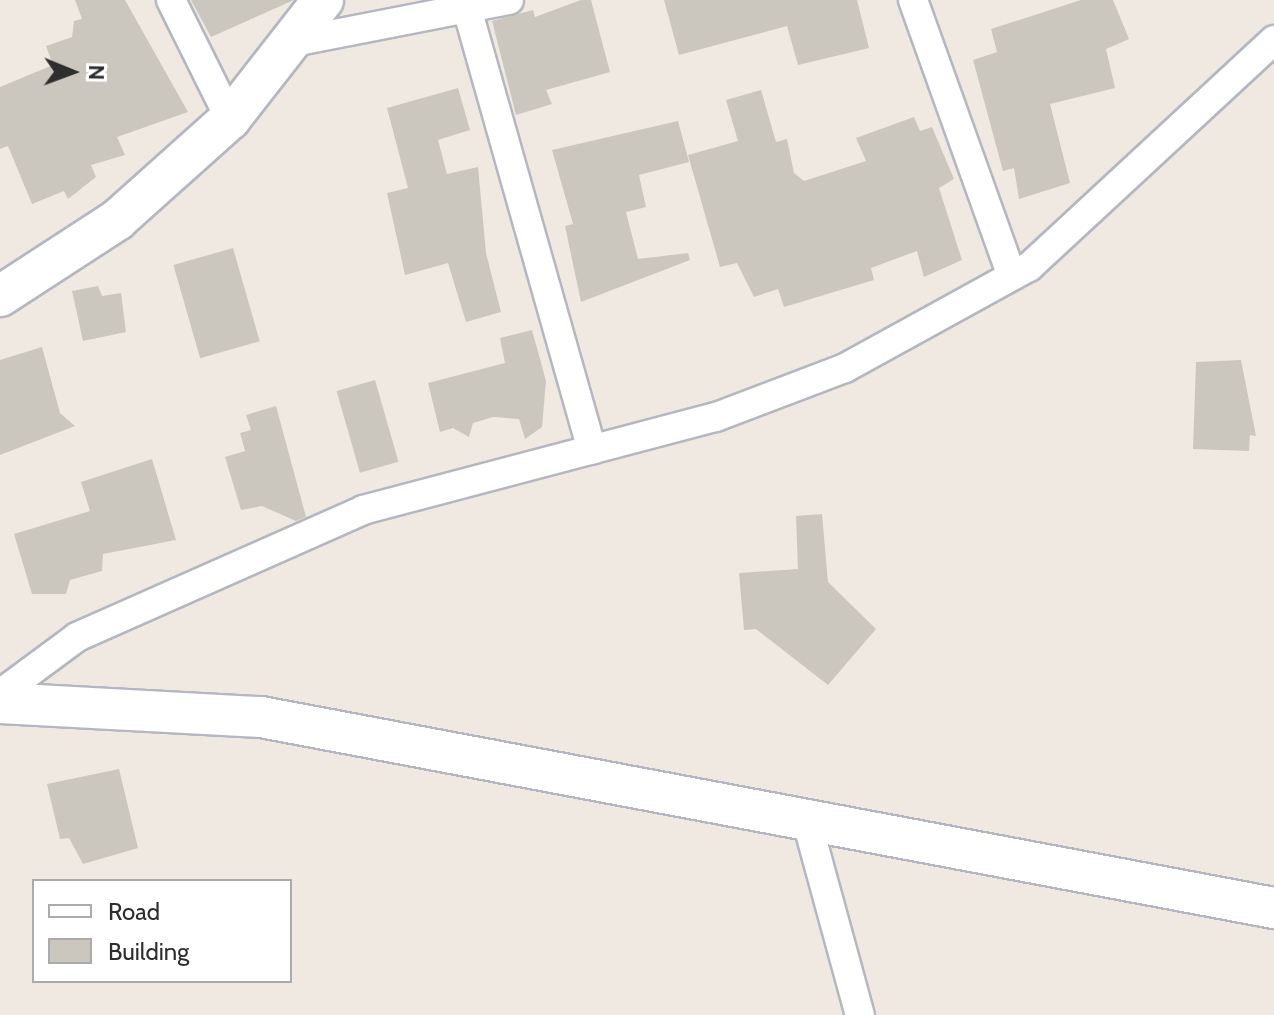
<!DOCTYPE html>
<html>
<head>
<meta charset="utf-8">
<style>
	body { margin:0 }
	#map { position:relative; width:1274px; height:1015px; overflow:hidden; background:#efe9e1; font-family:Cabin,sans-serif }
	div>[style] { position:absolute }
	.building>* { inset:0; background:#cbc7bf; transform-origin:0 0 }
	.roads { filter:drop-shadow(2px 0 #b4b7c1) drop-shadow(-2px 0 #b4b7c1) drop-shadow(0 2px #b4b7c1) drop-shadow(0 -2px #b4b7c1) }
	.street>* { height:28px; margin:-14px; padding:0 14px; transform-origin:14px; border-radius:14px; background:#fff }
	.secondary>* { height:40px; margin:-20px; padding:0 20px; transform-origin:20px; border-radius:20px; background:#fff }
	span { translate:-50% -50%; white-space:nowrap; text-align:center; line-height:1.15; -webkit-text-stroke:7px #fff; paint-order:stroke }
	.legend { position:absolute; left:32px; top:879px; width:260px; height:104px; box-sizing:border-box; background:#fff; border:2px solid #ababab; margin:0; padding:10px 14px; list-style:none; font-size:24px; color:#2e2e2e }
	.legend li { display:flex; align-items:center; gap:16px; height:40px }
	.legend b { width:40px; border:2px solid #ababab }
	.north { position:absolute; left:32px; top:32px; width:80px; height:80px; -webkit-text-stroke:6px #fff; paint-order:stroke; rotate:91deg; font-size:22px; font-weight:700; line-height:32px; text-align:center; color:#2e2e2e }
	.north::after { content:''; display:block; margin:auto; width:28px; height:36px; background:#2e2e2e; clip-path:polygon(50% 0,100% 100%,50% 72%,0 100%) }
</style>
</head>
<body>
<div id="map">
	<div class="building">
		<i style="clip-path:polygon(75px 0,125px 0,188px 112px,117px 137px,125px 155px,91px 165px,96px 177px,68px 199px,64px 191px,32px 204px,8px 146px,0 149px,0 87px,53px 65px,46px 46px,72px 37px,74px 21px,82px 19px)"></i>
		<i style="clip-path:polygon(191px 0,294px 0,211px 37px)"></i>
		<i style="clip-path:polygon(581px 0,591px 0,610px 72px,546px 90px,552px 104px,516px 115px,492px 21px,533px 10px,535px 17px)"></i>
		<i style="clip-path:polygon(664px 0,857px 0,869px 48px,798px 65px,787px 26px,679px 55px)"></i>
		<i style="clip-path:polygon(1081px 0,1113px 0,1129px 39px,1106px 49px,1115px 88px,1050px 104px,1070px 183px,1019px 199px,1014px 168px,1003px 171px,973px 60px,997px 52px,991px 29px)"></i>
		<i style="clip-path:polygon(458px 88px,470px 130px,438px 140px,447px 174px,478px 167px,486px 253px,501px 312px,466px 322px,448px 263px,405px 275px,387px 193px,408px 188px,387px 108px)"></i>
		<i style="clip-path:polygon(761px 90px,776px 142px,787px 139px,794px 173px,804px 181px,866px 161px,856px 138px,914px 117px,920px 131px,932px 127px,954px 179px,939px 188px,962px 260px,924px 277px,917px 251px,871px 268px,874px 280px,784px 307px,778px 289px,754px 297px,737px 263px,720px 267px,688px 155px,738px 141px,726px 100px)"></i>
		<i style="clip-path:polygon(678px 121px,689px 162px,639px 175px,646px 207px,626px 212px,638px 259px,688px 253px,690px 260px,581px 302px,565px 226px,573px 224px,552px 150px)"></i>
		<i style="left:233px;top:248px;width:97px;height:62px;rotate:74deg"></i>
		<i style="clip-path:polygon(98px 286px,102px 296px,121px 293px,126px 332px,83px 341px,72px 291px)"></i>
		<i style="clip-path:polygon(532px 330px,546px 381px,542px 427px,525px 439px,519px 419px,493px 417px,473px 423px,469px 437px,453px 428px,440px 432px,428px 383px,505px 363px,500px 338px)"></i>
		<i style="clip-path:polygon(42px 347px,60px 413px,75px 426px,0 455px,0 360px)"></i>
		<i style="clip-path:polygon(1241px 360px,1256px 436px,1250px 435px,1249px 451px,1193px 449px,1196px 362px)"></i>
		<i style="left:375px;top:380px;width:85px;height:40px;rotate:74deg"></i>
		<i style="clip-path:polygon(276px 406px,306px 517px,296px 521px,262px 506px,241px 510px,225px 457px,245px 451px,240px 433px,251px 430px,246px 415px)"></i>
		<i style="clip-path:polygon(152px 459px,176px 540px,103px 554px,102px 571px,70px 580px,66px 594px,32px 594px,14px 534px,90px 511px,81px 482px)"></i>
		<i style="clip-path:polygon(822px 514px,828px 582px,876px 629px,828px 685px,756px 629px,744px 630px,739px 573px,798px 569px,796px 516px)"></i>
		<i style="clip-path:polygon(119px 769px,138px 848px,83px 864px,69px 838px,60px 839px,47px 784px)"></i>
	</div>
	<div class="roads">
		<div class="street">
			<i style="left:171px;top:0;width:133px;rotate:63.6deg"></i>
			<i style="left:913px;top:0;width:293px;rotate:70.3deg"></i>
			<i style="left:468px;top:12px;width:455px;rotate:74.2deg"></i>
			<i style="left:293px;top:42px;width:220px;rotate:-11deg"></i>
			<i style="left:0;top:694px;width:96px;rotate:-36.5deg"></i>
			<i style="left:77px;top:637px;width:313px;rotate:-23.9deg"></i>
			<i style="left:363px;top:510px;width:365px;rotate:-14.8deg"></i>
			<i style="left:716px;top:417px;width:138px;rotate:-20.8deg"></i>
			<i style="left:845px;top:368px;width:210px;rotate:-28.8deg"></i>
			<i style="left:1029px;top:267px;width:334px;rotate:-42.8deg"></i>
			<i style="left:806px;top:818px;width:204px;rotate:74.7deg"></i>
		</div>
		<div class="secondary">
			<i style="left:0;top:296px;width:140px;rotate:-33deg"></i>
			<i style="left:117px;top:220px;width:152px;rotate:-41.8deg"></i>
			<i style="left:230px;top:119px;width:151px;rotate:-52deg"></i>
			<i style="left:0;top:703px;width:261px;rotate:3.1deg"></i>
			<i style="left:261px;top:717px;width:1031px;rotate:10.68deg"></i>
		</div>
	</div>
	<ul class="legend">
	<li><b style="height:10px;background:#fff"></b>Road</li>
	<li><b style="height:22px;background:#cbc7bf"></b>Building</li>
	</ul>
	<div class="north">N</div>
</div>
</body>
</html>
